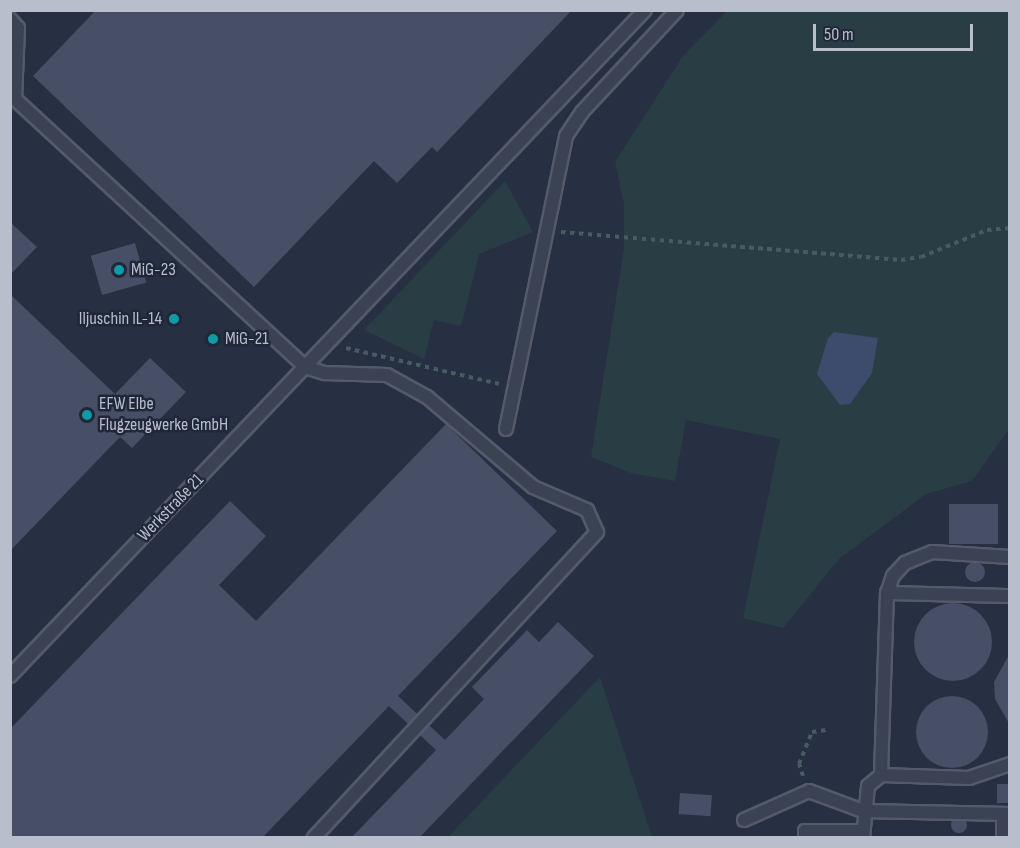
<!DOCTYPE html>
<html>
<head>
<meta charset="utf-8">
<style>
	body { margin:0 }
	#map { position:relative; width:1020px; height:848px; overflow:hidden; background:#272f43; font-family:"Sofia Sans Condensed",sans-serif }
	div>[style] { position:absolute }
	.green>* { inset:0; background:#293e44 }
	.water>* { inset:0; background:#3d4b6c }
	.building>* { inset:0; background:#464f65; transform-origin:0 0 }
	.round { border-radius:50% }
	.path>* { height:4px; margin-top:-2px; transform-origin:0; background:repeating-linear-gradient(90deg,#475b61 0 4.5px,transparent 0 9px) }
	.roads { filter:drop-shadow(2px 0 #545a6a) drop-shadow(-2px 0 #545a6a) drop-shadow(0 2px #545a6a) drop-shadow(0 -2px #545a6a) }
	.service>* { height:12px; margin:-6px; padding:0 6px; transform-origin:6px; border-radius:6px; background:#3b4253 }
	.dots>* { width:16px; height:16px; translate:-50% -50%; box-sizing:border-box; border:3px solid #202738; border-radius:50% }
	span { translate:-50% -50%; white-space:nowrap; text-align:center; line-height:1.15; -webkit-text-stroke:5px #202738; paint-order:stroke }
	.poi-label { font-size:18px; color:#b9becd }
	.left { translate:0 -50%; text-align:left }
	.right { translate:-100% -50%; text-align:right }
	.street-label { font-size:18px; color:#b9becd }
	.frame { position:absolute; inset:0; border:12px solid #b9becd; pointer-events:none }
	.scale { position:absolute; left:813px; top:24px; width:160px; height:27px; box-sizing:border-box; border:3px solid #b9becd; border-top:0; padding-left:8px; font-size:18px; line-height:21px; white-space:nowrap; color:#b9becd; -webkit-text-stroke:4px #202738; paint-order:stroke }
</style>
</head>
<body>
<div id="map">
	<div class="green">
		<i style="clip-path:polygon(727px 11px,1009px 11px,1009px 429px,972px 481px,926px 494px,839px 559px,783px 628px,743px 618px,780px 439px,686px 420px,675px 481px,631px 473px,591px 457px,624px 249px,624px 204px,615px 162px,683px 56px)"></i>
		<i style="clip-path:polygon(505px 181px,533px 232px,479px 254px,461px 326px,434px 320px,424px 359px,364px 330px)"></i>
		<i style="clip-path:polygon(600px 677px,652px 837px,448px 837px)"></i>
	</div>
	<div class="water">
		<i style="clip-path:polygon(834px 332px,878px 338px,872px 373px,850px 404px,840px 405px,817px 374px,828px 338px)"></i>
	</div>
	<div class="building">
		<i style="clip-path:polygon(96px 10px,572px 10px,437px 152px,432px 147px,397px 183px,374px 161px,254px 287px,33px 76px)"></i>
		<i style="clip-path:polygon(10px 222px,37px 247px,10px 275px)"></i>
		<i style="left:135px;top:243px;width:41px;height:46px;rotate:74deg"></i>
		<i style="clip-path:polygon(10px 294px,115px 394px,150px 358px,186px 392px,132px 448px,120px 437px,10px 551px)"></i>
		<i style="clip-path:polygon(446px 424px,557px 531px,398px 696px,445px 740px,484px 699px,472px 687px,527px 630px,539px 642px,558px 622px,594px 656px,419px 838px,351px 838px,436px 750px,389px 706px,262px 838px,10px 838px,10px 729px,230px 501px,266px 536px,219px 585px,256px 621px)"></i>
		<i style="left:949px;top:504px;width:49px;height:40px"></i>
		<i class="round" style="left:965px;top:562px;width:20px;height:20px"></i>
		<i class="round" style="left:914px;top:603px;width:78px;height:78px"></i>
		<i style="clip-path:polygon(1010px 653px,1010px 725px,995px 699px,994px 682px)"></i>
		<i class="round" style="left:916px;top:696px;width:72px;height:72px"></i>
		<i style="left:997px;top:784px;width:13px;height:19px"></i>
		<i style="left:680px;top:793px;width:32px;height:21px;rotate:4deg"></i>
		<i class="round" style="left:951px;top:817px;width:16px;height:16px"></i>
	</div>
	<div class="path">
		<i style="left:561px;top:232px;width:341px;rotate:4.7deg"></i>
		<i style="left:901px;top:260px;width:20px;rotate:-9deg"></i>
		<i style="left:921px;top:257px;width:71px;rotate:-22.2deg"></i>
		<i style="left:987px;top:230px;width:23px;rotate:-5deg"></i>
		<i style="left:346px;top:348px;width:157px;rotate:13.2deg"></i>
		<i style="left:803px;top:776px;width:13px;rotate:-108deg"></i>
		<i style="left:799px;top:764px;width:35px;rotate:-68deg"></i>
		<i style="left:812px;top:732px;width:14px;rotate:-8deg"></i>
	</div>
	<div class="roads">
		<div class="service">
			<i style="left:10px;top:19px;width:12px;rotate:48deg"></i>
			<i style="left:18px;top:28px;width:71px;rotate:92.4deg"></i>
			<i style="left:15px;top:99px;width:395px;rotate:42.7deg"></i>
			<i style="left:305px;top:367px;width:21px;rotate:17deg"></i>
			<i style="left:325px;top:373px;width:62px;rotate:1.8deg"></i>
			<i style="left:387px;top:375px;width:46px;rotate:28.8deg"></i>
			<i style="left:427px;top:397px;width:139px;rotate:40.3deg"></i>
			<i style="left:533px;top:487px;width:59px;rotate:23.1deg"></i>
			<i style="left:587px;top:510px;width:24px;rotate:66deg"></i>
			<i style="left:597px;top:532px;width:417px;rotate:132.8deg"></i>
			<i style="left:506px;top:429px;width:299px;rotate:-78.4deg"></i>
			<i style="left:566px;top:136px;width:29px;rotate:-56deg"></i>
			<i style="left:582px;top:112px;width:139px;rotate:-47deg"></i>
			<i style="left:1010px;top:557px;width:78px;rotate:-176.3deg"></i>
			<i style="left:932px;top:552px;width:29px;rotate:158deg"></i>
			<i style="left:905px;top:563px;width:18px;rotate:133deg"></i>
			<i style="left:893px;top:576px;width:18px;rotate:109deg"></i>
			<i style="left:887px;top:593px;width:182px;rotate:91.9deg"></i>
			<i style="left:881px;top:775px;width:88px;rotate:2deg"></i>
			<i style="left:969px;top:778px;width:43px;rotate:-18.9deg"></i>
			<i style="left:887px;top:593px;width:123px;rotate:1.4deg"></i>
			<i style="left:10px;top:676px;width:920px;rotate:-46.36deg"></i>
			<i style="left:744px;top:820px;width:71px;rotate:-24deg"></i>
			<i style="left:809px;top:791px;width:58px;rotate:20.3deg"></i>
			<i style="left:863px;top:811px;width:147px;rotate:1.2deg"></i>
			<i style="left:805px;top:838px;width:7px;rotate:-90deg"></i>
			<i style="left:805px;top:831px;width:58px"></i>
			<i style="left:863px;top:838px;width:52px;rotate:-84.5deg"></i>
			<i style="left:868px;top:786px;width:17px;rotate:-40deg"></i>
			<i style="left:1003px;top:838px;width:24px;rotate:-90deg"></i>
		</div>
	</div>
	<div class="dots">
		<i style="left:119px;top:270px;background:#0f9aa8"></i>
		<i style="left:174px;top:319px;background:#0f9aa8"></i>
		<i style="left:213px;top:339px;background:#0f9aa8"></i>
		<i style="left:87px;top:415px;background:#0f9aa8"></i>
	</div>
	<div class="poi-label">
		<span class="left" style="left:131px;top:270px">MiG-23</span>
		<span class="right" style="left:162px;top:319px">Iljuschin IL-14</span>
		<span class="left" style="left:225px;top:339px">MiG-21</span>
		<span class="left" style="left:99px;top:415px">EFW Elbe<br>Flugzeugwerke GmbH</span>
	</div>
	<div class="street-label">
		<span style="left:171px;top:508px;rotate:-46deg">Werkstraße 21</span>
	</div>
	<div class="frame"></div>
	<div class="scale">50 m</div>
</div>
</body>
</html>
